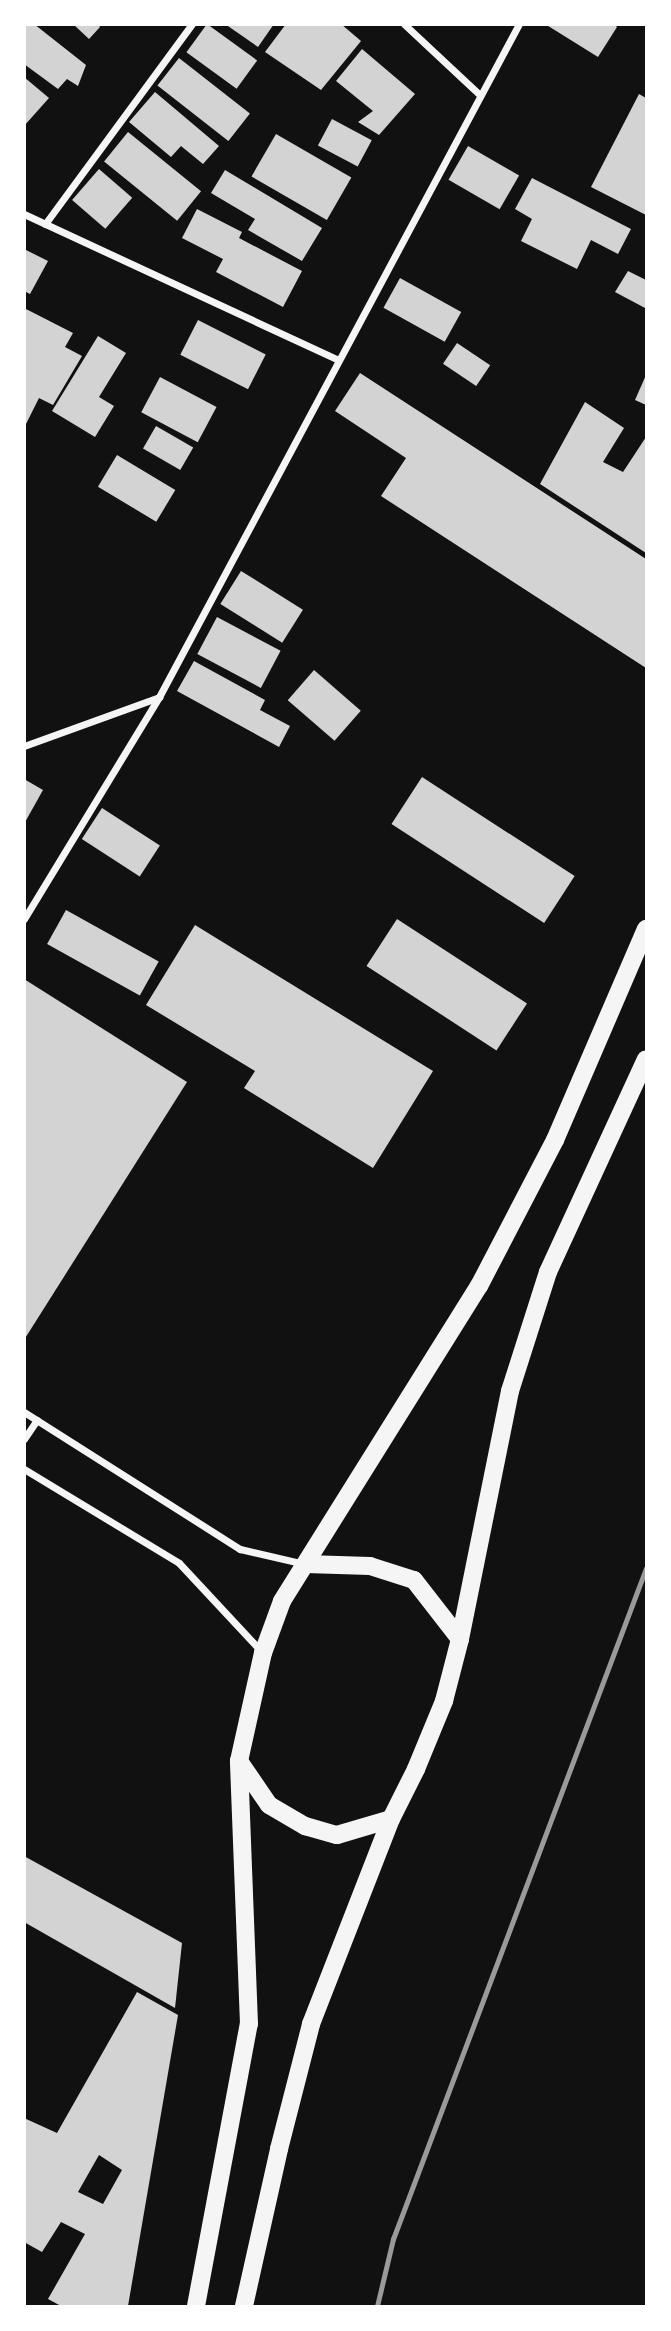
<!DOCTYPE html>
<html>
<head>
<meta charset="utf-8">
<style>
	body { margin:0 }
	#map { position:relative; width:671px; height:2331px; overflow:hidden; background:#111; font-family:"Fira Sans",sans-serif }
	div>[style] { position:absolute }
	.building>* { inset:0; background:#d3d3d3; transform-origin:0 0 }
	.minor>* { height:7px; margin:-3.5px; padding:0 3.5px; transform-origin:3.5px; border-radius:3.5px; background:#f5f5f5 }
	.primary>* { height:18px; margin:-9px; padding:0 9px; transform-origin:9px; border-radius:9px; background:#f5f5f5 }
	.rail>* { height:5px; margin:-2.5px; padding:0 2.5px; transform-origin:2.5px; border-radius:2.5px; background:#9a9a9a }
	span { translate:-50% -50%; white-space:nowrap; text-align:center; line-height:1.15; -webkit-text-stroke:7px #fff; paint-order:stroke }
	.frame { position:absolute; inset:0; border:26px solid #fff; pointer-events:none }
</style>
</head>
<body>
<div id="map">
	<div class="building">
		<i style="clip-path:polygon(24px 24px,34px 24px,86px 65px,78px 86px,67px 79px,58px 89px,24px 64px)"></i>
		<i style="clip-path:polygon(73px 24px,98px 24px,100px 27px,89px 39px)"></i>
		<i style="left:207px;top:24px;width:62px;height:35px;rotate:36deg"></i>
		<i style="clip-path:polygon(225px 24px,274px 24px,258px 47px)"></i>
		<i style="clip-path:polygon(286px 24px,341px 24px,361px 41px,321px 90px,265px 52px)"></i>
		<i style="clip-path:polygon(545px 24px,614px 24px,617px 27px,598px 57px)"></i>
		<i style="clip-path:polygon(362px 49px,415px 94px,379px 135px,358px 122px,373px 111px,336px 81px)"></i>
		<i style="left:179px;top:58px;width:90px;height:35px;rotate:38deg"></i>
		<i style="clip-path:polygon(24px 77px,49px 98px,24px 126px)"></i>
		<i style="clip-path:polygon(155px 92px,219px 146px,203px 164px,181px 146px,171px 157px,129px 122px)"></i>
		<i style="clip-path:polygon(639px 94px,646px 98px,646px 215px,591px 187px)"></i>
		<i style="left:332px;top:119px;width:45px;height:30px;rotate:28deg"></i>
		<i style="left:128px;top:132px;width:94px;height:38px;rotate:39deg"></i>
		<i style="left:276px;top:134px;width:87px;height:49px;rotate:30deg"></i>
		<i style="left:468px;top:146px;width:59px;height:39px;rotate:30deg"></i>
		<i style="left:99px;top:169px;width:44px;height:41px;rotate:41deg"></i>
		<i style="clip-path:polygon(225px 170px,322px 228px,302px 261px,248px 230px,255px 219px,211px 193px)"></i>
		<i style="clip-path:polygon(532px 178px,631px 229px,618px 254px,591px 240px,577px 269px,521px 241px,532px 219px,515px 209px)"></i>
		<i style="clip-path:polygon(197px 209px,242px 232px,239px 238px,302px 271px,283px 307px,216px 272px,223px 259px,182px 238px)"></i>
		<i style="clip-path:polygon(24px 249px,48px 261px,30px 294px,24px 291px)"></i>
		<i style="clip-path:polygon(628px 271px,646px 280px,645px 308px,615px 292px)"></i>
		<i style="left:400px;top:278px;width:70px;height:34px;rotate:29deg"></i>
		<i style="clip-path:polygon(24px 308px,73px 333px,65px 347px,82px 356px,53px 405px,39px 398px,24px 428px)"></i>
		<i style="left:198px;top:320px;width:76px;height:39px;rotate:27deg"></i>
		<i style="clip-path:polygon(98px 336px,126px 353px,99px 397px,114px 406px,95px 437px,52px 411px)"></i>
		<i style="left:457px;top:343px;width:40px;height:25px;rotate:34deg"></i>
		<i style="clip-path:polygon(360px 373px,646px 559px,646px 668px,381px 496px,406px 458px,335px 411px)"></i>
		<i style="clip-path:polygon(646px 375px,646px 405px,635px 400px)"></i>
		<i style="left:160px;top:377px;width:64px;height:40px;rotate:28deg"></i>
		<i style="clip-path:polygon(585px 402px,624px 428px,603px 462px,623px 472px,646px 437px,646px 553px,540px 484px)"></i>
		<i style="left:156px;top:426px;width:43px;height:26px;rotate:30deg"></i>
		<i style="left:117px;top:455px;width:68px;height:37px;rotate:31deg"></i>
		<i style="left:241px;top:571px;width:73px;height:39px;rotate:32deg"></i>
		<i style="left:217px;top:617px;width:72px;height:42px;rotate:28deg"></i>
		<i style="clip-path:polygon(194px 661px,265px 700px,260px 710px,290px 726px,279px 747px,177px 691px)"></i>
		<i style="left:314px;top:670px;width:62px;height:40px;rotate:41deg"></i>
		<i style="left:422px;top:777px;width:182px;height:56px;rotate:33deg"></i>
		<i style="clip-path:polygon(24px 779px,43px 790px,24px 824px)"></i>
		<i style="left:102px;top:808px;width:69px;height:37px;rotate:33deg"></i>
		<i style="left:66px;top:910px;width:106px;height:39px;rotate:29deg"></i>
		<i style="left:397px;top:919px;width:155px;height:56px;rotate:33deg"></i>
		<i style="clip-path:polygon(195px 925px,433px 1071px,373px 1168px,244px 1088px,255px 1071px,146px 1005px)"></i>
		<i style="clip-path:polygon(24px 979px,187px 1082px,24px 1340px)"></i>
		<i style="clip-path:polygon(24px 1856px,182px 1943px,175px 2008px,24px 1922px)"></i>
		<i style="clip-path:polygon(evenodd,137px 1992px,178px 2015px,128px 2306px,61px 2306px,48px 2299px,85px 2234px,61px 2222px,42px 2252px,24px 2242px,24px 2118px,57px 2133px,137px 1992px,99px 2155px,122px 2170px,103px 2204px,78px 2192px,99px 2155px)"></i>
	</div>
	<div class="minor">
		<i style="left:404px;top:24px;width:104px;rotate:43.1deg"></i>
		<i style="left:24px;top:214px;width:346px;rotate:24.9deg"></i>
		<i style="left:45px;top:224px;width:248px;rotate:-53.7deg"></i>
		<i style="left:24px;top:746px;width:144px;rotate:-19.9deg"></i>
		<i style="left:24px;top:919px;width:260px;rotate:-58.7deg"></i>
		<i style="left:159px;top:697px;width:763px;rotate:-61.86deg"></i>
		<i style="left:24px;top:1412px;width:256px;rotate:32.4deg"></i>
		<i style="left:240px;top:1549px;width:67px;rotate:13deg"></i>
		<i style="left:24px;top:1439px;width:23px;rotate:-56deg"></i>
		<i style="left:24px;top:1469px;width:181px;rotate:31.2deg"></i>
		<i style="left:179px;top:1563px;width:123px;rotate:47deg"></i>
	</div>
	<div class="primary">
		<i style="left:306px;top:1564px;width:64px;rotate:1.8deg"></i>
		<i style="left:370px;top:1566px;width:46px;rotate:17.7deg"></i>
		<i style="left:414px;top:1580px;width:75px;rotate:52.1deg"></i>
		<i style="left:239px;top:1761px;width:53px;rotate:55.7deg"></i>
		<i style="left:269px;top:1805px;width:42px;rotate:30.3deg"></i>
		<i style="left:305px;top:1826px;width:33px;rotate:16deg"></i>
		<i style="left:337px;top:1835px;width:56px;rotate:-16.5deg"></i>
		<i style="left:196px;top:2306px;width:287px;rotate:-79.4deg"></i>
		<i style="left:249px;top:2024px;width:263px;rotate:-92.2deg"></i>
		<i style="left:239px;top:1761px;width:111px;rotate:-77.5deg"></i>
		<i style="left:263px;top:1653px;width:55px;rotate:-69.9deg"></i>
		<i style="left:282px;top:1601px;width:372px;rotate:-58deg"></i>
		<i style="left:479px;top:1286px;width:165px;rotate:-62.5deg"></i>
		<i style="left:555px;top:1140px;width:230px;rotate:-66.7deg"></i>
		<i style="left:244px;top:2306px;width:161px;rotate:-77.4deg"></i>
		<i style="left:279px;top:2149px;width:129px;rotate:-75.6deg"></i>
		<i style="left:311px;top:2024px;width:220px;rotate:-68.7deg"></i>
		<i style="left:391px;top:1819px;width:56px;rotate:-63.4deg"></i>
		<i style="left:416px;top:1769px;width:74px;rotate:-67.6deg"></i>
		<i style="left:444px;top:1701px;width:64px;rotate:-75.5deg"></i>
		<i style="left:460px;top:1639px;width:253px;rotate:-78.6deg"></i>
		<i style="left:510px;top:1391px;width:125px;rotate:-72.3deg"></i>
		<i style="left:548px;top:1272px;width:234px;rotate:-65.3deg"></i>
	</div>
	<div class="rail">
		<i style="left:377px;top:2306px;width:69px;rotate:-76.6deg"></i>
		<i style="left:393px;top:2239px;width:717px;rotate:-69.34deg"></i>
	</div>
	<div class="frame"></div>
</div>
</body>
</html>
